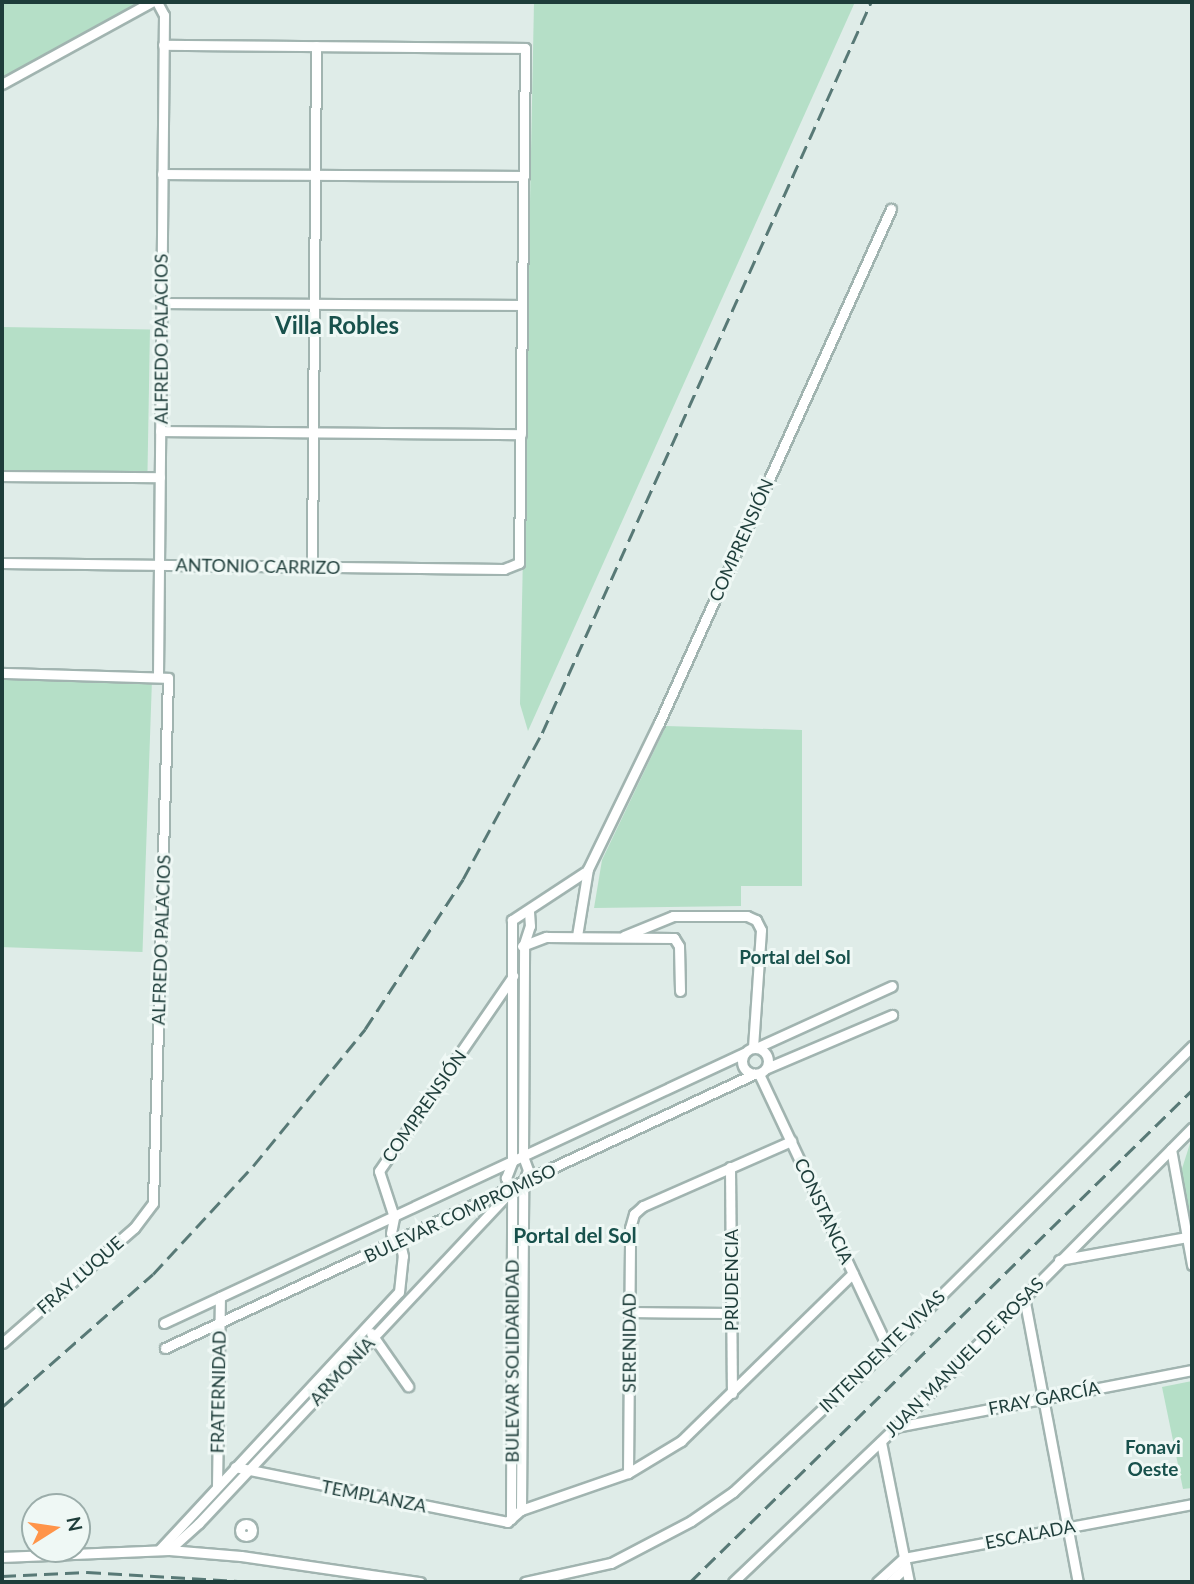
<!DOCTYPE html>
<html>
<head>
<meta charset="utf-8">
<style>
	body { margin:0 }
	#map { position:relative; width:1194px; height:1584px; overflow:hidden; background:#dfece8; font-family:Lato,sans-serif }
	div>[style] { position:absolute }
	.green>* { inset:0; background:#b5dfc7; transform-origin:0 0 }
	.roads { filter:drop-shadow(2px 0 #a1b4b0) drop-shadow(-2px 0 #a1b4b0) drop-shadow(0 2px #a1b4b0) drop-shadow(0 -2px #a1b4b0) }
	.minor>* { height:9px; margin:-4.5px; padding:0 4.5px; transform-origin:4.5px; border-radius:4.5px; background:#fff }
	.minor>.ring { margin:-4.5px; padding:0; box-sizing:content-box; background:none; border:9px solid #fff; border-radius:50% }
	.rail>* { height:2.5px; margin-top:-1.25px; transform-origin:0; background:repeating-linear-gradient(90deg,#587976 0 14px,transparent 0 21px) }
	span { translate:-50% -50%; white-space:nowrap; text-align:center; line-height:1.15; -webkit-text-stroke:6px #eff8f5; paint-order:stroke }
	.street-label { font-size:18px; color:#1e3d3a }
	.neighbourhood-label { font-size:19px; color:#18514c; font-weight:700 }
	.quarter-label { font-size:21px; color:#18514c; font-weight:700 }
	.district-label { font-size:24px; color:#18514c; font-weight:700 }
	.frame { position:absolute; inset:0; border:4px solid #1e3d3a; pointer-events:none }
	.north { position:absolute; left:21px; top:1493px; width:70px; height:70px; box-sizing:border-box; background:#eff8f5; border:2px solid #9badaa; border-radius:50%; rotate:78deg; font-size:19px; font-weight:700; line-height:28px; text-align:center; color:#1e3d3a }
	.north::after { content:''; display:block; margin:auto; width:24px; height:32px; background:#ff9449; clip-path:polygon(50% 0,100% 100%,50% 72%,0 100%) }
</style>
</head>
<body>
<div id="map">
	<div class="green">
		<i style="clip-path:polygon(2px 2px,151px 2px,2px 84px)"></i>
		<i style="clip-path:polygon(534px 2px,855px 2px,528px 731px,520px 704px)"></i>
		<i style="left:2px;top:327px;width:148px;height:143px;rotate:1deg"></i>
		<i style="left:2px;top:677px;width:150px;height:270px;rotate:2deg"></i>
		<i style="clip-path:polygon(666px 726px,802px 730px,802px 886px,741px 886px,741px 906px,594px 908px,602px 860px)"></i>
		<i style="clip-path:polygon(1192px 1137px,1192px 1230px,1181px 1172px)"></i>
		<i style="clip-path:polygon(1192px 1381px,1192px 1488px,1183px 1489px,1162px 1387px)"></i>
	</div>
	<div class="roads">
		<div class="minor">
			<i style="left:157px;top:2px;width:15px;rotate:62deg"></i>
			<i style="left:164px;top:15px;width:662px;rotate:90.52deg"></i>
			<i style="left:2px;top:84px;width:170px;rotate:-28.8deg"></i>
			<i style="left:162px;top:174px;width:362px;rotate:0.3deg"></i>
			<i style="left:161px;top:303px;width:361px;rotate:0.3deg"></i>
			<i style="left:160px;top:431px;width:361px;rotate:0.5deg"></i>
			<i style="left:2px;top:476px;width:158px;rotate:0.4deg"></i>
			<i style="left:2px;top:563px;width:502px;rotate:0.68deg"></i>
			<i style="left:504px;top:569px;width:16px;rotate:-22deg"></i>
			<i style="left:519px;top:563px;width:515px;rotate:-89.33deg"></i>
			<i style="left:525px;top:48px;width:362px;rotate:-179.5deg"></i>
			<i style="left:312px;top:567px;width:521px;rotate:-89.56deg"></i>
			<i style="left:2px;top:673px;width:166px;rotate:1.7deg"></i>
			<i style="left:168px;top:678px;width:525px;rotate:91.64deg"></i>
			<i style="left:153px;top:1203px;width:31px;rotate:127deg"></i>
			<i style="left:134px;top:1228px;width:175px;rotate:138.9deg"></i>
			<i style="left:577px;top:936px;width:68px;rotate:-80.7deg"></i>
			<i style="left:588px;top:869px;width:162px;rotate:-64.1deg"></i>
			<i style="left:659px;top:723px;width:564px;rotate:-65.71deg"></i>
			<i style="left:624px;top:936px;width:53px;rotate:-22.2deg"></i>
			<i style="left:673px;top:916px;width:74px"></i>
			<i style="left:747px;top:916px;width:10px;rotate:24deg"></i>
			<i style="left:756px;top:920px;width:11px;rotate:63deg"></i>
			<i style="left:761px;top:930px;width:117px;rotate:93.9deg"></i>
			<i style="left:522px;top:946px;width:26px;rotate:-21deg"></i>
			<i style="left:546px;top:937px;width:128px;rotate:0.4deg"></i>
			<i style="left:674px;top:938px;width:9px;rotate:58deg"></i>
			<i style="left:679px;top:946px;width:45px;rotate:88.7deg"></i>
			<i style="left:758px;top:1047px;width:147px;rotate:-24.5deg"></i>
			<i class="ring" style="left:742px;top:1048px;width:17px;height:17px"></i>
			<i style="left:767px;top:1068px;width:136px;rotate:-23deg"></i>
			<i style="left:759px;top:1074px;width:303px;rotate:64.8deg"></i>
			<i style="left:1171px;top:1149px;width:118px;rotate:79.7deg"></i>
			<i style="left:730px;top:1167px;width:226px;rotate:89.5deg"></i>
			<i style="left:1059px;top:1260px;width:130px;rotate:-10.2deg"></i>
			<i style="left:1024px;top:1297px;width:290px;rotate:79.3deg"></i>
			<i style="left:629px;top:1312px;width:102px;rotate:0.6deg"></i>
			<i style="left:164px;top:1323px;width:640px;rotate:-24.96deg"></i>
			<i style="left:371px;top:1333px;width:65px;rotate:55.1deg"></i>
			<i style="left:165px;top:1348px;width:650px;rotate:-24.95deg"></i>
			<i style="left:896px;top:1427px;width:301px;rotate:-10.9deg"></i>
			<i style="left:881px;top:1442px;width:143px;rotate:78.7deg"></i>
			<i style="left:235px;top:1467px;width:278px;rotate:11.4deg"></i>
			<i style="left:507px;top:1522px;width:18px;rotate:-41deg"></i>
			<i style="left:521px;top:1510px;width:113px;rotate:-19.1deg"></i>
			<i style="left:628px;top:1473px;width:62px;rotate:-31.1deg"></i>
			<i style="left:681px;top:1441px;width:240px;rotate:-44.3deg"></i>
			<i style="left:628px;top:1473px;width:245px;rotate:-89.5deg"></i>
			<i style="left:630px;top:1228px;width:15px;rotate:-74deg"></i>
			<i style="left:634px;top:1214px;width:12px;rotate:-42deg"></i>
			<i style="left:643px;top:1206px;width:162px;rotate:-23.7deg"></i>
			<i style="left:217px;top:1486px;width:189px;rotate:-89.1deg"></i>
			<i style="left:521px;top:1510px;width:326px;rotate:-89.6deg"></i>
			<i style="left:523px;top:1184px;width:15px;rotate:-70deg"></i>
			<i style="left:528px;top:1170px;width:15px;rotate:-110deg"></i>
			<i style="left:523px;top:1156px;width:212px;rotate:-89.7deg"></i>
			<i style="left:524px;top:944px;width:19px;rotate:-72deg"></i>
			<i style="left:530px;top:926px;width:16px;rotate:-94deg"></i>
			<i style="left:511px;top:1519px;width:330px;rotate:-89.8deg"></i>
			<i style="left:512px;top:1189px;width:13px;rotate:-119deg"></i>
			<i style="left:506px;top:1178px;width:17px;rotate:-69deg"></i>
			<i style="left:512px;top:1162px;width:242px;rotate:-90deg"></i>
			<i style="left:512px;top:920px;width:87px;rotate:-33.3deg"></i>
			<i class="ring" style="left:240px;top:1524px;width:3px;height:3px"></i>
			<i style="left:159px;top:1550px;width:352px;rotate:-47.1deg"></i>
			<i style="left:399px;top:1292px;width:36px;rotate:-84deg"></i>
			<i style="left:403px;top:1256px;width:13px;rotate:-103deg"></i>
			<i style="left:400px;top:1243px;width:13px;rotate:-132deg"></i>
			<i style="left:391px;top:1233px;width:16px;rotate:-79deg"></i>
			<i style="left:394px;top:1217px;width:48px;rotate:-108.1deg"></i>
			<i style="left:379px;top:1171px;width:237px;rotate:-55.5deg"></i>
			<i style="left:169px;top:1550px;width:40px;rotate:-42deg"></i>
			<i style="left:199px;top:1523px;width:453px;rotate:-46.8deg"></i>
			<i style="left:2px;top:1557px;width:167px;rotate:-2.4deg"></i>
			<i style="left:169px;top:1550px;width:72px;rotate:4.8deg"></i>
			<i style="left:241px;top:1556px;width:181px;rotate:8.3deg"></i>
			<i style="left:525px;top:1582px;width:88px;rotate:-12.5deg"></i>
			<i style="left:611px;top:1563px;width:90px;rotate:-27.7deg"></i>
			<i style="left:691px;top:1521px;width:51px;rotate:-34.6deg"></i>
			<i style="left:733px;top:1492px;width:212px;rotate:-42.9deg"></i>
			<i style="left:888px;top:1348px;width:429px;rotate:-44.8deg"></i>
			<i style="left:733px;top:1582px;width:225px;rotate:-43.6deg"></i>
			<i style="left:896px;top:1427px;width:421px;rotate:-45.3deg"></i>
			<i style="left:877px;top:1582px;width:36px;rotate:-42deg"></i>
			<i style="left:904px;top:1558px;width:293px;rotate:-10.6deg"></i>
			<i style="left:890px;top:1582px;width:22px;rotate:-43deg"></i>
		</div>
	</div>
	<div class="rail">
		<i style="left:2px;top:1407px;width:201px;rotate:-41.4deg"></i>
		<i style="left:153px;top:1274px;width:147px;rotate:-47.2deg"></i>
		<i style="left:253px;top:1166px;width:177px;rotate:-50.7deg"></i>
		<i style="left:365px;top:1029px;width:179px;rotate:-56.8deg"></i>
		<i style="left:463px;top:879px;width:166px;rotate:-61.6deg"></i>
		<i style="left:542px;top:733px;width:802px;rotate:-65.77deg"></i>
		<i style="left:2px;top:1576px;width:85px;rotate:-2.7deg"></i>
		<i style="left:87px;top:1572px;width:168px;rotate:3.4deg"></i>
		<i style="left:690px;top:1582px;width:703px;rotate:-44.42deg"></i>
	</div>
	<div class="street-label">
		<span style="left:161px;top:339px;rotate:-90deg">ALFREDO PALACIOS</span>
		<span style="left:741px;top:540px;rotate:-66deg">COMPRENSIÓN</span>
		<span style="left:258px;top:566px;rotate:1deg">ANTONIO CARRIZO</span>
		<span style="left:161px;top:940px;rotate:-88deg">ALFREDO PALACIOS</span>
		<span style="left:424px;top:1106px;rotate:-55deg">COMPRENSIÓN</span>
		<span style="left:824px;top:1211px;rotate:65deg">CONSTANCIA</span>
		<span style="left:460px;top:1213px;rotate:-25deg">BULEVAR COMPROMISO</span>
		<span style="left:80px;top:1275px;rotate:-41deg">FRAY LUQUE</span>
		<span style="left:731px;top:1280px;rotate:-90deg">PRUDENCIA</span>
		<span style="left:629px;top:1343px;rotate:-90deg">SERENIDAD</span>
		<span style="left:882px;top:1351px;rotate:-44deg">INTENDENTE VIVAS</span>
		<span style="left:964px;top:1357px;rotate:-45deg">JUAN MANUEL DE ROSAS</span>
		<span style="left:512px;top:1361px;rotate:-90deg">BULEVAR SOLIDARIDAD</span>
		<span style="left:342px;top:1371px;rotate:-47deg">ARMONÍA</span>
		<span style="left:218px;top:1392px;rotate:-89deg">FRATERNIDAD</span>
		<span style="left:1044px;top:1398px;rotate:-11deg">FRAY GARCÍA</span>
		<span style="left:374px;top:1496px;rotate:11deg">TEMPLANZA</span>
		<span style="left:1030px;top:1534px;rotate:-11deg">ESCALADA</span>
	</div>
	<div class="neighbourhood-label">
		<span style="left:795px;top:957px">Portal del Sol</span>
		<span style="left:1153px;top:1458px">Fonavi<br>Oeste</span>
	</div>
	<div class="quarter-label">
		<span style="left:575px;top:1235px">Portal del Sol</span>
	</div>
	<div class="district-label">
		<span style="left:337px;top:325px">Villa Robles</span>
	</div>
	<div class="frame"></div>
	<div class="north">N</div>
</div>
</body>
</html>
